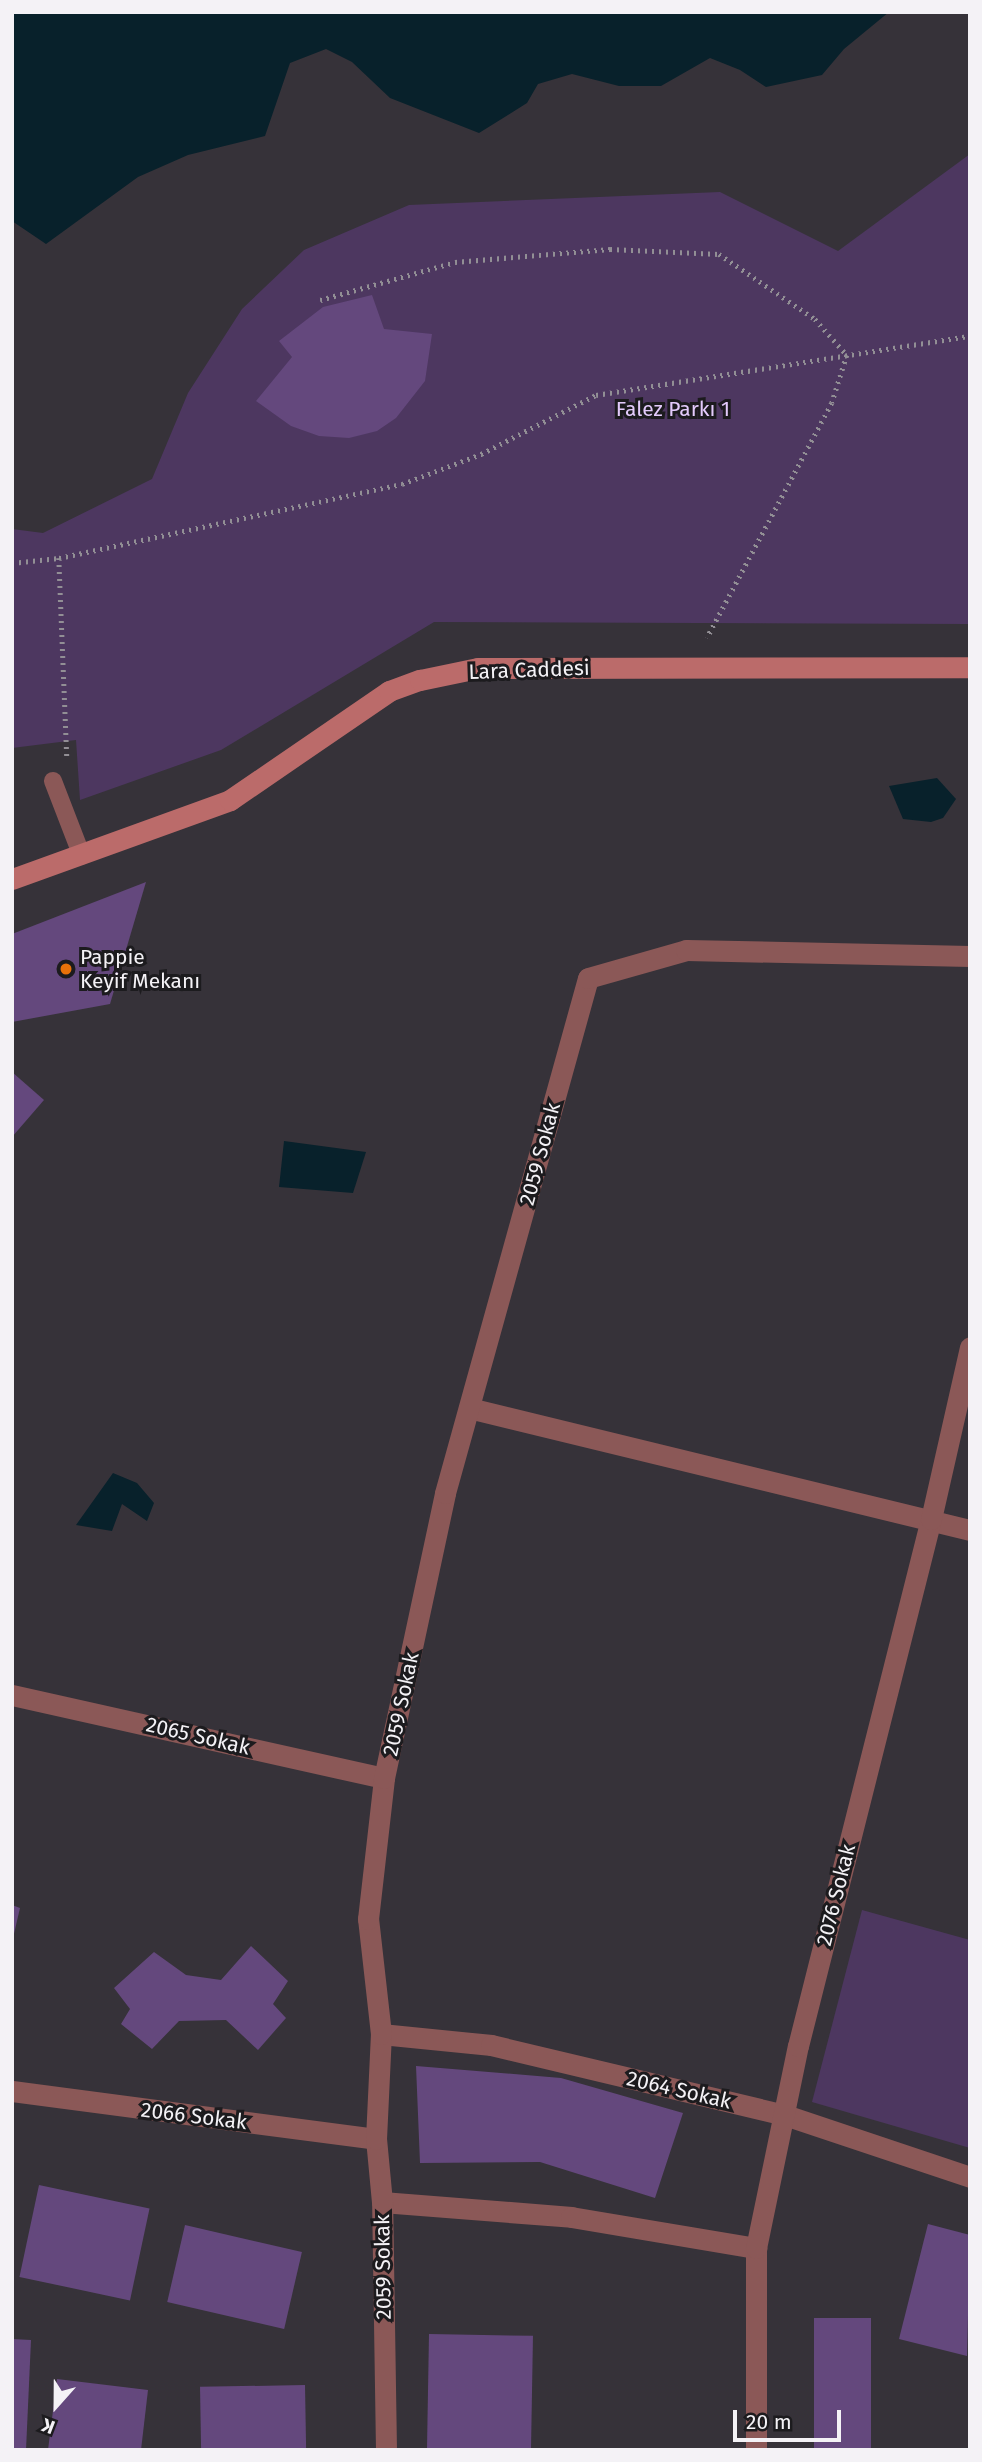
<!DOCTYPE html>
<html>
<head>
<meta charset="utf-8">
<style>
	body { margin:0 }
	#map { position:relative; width:982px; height:2462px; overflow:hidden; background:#363239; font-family:"Fira Sans",sans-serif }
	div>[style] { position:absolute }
	.green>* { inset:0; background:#4d3760 }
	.water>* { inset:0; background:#08212b }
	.building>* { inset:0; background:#64487d; transform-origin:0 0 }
	.path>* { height:4.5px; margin-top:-2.25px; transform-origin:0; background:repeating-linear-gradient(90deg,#928f95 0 2px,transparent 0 7px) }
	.lane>* { height:18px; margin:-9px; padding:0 9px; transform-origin:9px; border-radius:9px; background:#8b5857 }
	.street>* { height:21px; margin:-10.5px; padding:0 10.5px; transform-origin:10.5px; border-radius:10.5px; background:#8b5857 }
	.secondary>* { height:21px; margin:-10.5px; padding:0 10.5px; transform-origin:10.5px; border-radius:10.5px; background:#bb6b6a }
	.dots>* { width:19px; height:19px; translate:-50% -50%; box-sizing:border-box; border:4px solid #1c1b1e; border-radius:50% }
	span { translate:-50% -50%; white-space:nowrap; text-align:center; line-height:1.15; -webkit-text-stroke:6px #1c1b1e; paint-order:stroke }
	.park-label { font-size:21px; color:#e3cafb }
	.street-label { font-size:21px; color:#f4f2f6 }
	.poi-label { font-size:21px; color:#f4f2f6 }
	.left { translate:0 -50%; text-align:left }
	.frame { position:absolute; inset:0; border:14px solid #f4f2f6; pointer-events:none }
	.north { position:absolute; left:21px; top:2371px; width:70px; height:70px; -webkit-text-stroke:5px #1c1b1e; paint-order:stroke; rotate:201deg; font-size:19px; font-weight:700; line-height:28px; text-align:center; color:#f4f2f6 }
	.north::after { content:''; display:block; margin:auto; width:24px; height:32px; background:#f4f2f6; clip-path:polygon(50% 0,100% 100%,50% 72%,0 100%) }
	.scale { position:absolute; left:733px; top:2410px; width:108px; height:32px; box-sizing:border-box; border:4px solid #f4f2f6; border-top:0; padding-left:9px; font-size:21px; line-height:24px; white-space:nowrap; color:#f4f2f6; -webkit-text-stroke:5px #1c1b1e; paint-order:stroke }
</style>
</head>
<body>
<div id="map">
	<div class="green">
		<i style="clip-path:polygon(970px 154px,970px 624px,434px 622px,221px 750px,80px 800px,76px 740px,12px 748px,12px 529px,43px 533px,152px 479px,188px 393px,242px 309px,304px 250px,409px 205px,720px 192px,838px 251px)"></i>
		<i style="clip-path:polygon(862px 1910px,970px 1940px,970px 2148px,812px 2102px)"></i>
	</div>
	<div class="water">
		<i style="clip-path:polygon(12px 12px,889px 12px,844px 49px,822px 75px,766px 87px,740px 70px,710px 58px,661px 86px,619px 86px,572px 74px,538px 84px,527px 103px,479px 133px,390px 98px,352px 62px,326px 49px,290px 63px,265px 136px,188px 155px,138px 177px,46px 244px,12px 221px)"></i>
		<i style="clip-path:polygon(937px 778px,956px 799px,943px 818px,931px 822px,903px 819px,889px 786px)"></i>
		<i style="clip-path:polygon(284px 1141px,366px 1152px,353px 1193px,279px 1187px)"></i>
		<i style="clip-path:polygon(113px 1473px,137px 1483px,154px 1503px,147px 1521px,122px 1504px,112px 1531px,76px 1525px)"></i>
	</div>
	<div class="building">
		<i style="clip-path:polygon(372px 295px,384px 329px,432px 334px,425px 381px,396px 418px,377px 431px,349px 438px,319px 436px,291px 426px,256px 401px,292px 357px,279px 341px,323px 307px)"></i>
		<i style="clip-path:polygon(146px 882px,110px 1004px,12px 1022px,12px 934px)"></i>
		<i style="clip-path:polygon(12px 1072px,44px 1100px,12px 1137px)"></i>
		<i style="clip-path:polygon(12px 1905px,20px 1908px,13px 1938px,12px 1938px)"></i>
		<i style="clip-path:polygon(251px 1946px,288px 1981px,273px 2004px,286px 2018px,258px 2050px,226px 2020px,179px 2021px,152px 2049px,121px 2024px,130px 2009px,114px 1988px,154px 1952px,186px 1975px,221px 1980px)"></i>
		<i style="clip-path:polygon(416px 2066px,561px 2078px,683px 2113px,655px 2198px,540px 2162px,420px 2163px)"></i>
		<i style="left:39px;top:2185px;width:113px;height:94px;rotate:12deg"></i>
		<i style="clip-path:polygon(928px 2224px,970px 2235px,967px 2356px,899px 2339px)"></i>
		<i style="left:185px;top:2225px;width:120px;height:79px;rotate:13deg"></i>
		<i style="left:871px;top:2318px;width:132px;height:57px;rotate:90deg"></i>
		<i style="left:429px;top:2334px;width:104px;height:116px;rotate:1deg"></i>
		<i style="clip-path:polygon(12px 2339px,31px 2340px,26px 2450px,12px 2450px)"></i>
		<i style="clip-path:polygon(57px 2379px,148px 2390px,141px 2450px,48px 2450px)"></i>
		<i style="left:305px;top:2385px;width:65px;height:105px;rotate:89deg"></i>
	</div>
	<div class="path">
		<i style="left:320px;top:300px;width:140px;rotate:-15.7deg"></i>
		<i style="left:455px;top:262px;width:156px;rotate:-4.8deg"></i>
		<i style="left:610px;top:249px;width:109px;rotate:2.6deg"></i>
		<i style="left:719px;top:254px;width:116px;rotate:34.1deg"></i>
		<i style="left:815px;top:319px;width:48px;rotate:48.4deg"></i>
		<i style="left:847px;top:355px;width:50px;rotate:107.4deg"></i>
		<i style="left:832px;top:403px;width:266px;rotate:118deg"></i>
		<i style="left:59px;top:558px;width:202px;rotate:87.7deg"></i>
		<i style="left:12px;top:563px;width:47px;rotate:-6.1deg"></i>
		<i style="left:59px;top:558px;width:351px;rotate:-12.2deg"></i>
		<i style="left:402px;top:484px;width:85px;rotate:-20.8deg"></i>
		<i style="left:481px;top:454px;width:129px;rotate:-27.2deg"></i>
		<i style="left:596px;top:395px;width:379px;rotate:-9deg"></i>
	</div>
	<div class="lane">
		<i style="left:53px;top:781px;width:80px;rotate:68.9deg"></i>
	</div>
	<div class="street">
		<i style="left:469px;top:1408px;width:516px;rotate:13.69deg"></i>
		<i style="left:12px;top:1695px;width:381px;rotate:12.6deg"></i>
		<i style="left:381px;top:2034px;width:111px;rotate:5.7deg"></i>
		<i style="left:491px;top:2045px;width:302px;rotate:13.4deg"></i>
		<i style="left:785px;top:2115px;width:195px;rotate:18.5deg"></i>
		<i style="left:12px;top:2091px;width:367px;rotate:7.5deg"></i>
		<i style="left:382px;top:2202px;width:190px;rotate:4.5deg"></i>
		<i style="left:571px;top:2217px;width:188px;rotate:9.5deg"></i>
		<i style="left:386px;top:2450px;width:248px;rotate:-90.9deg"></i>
		<i style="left:382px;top:2202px;width:63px;rotate:-95.4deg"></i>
		<i style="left:376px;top:2139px;width:105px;rotate:-87.3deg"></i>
		<i style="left:381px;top:2034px;width:116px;rotate:-96.4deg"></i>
		<i style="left:368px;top:1919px;width:142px;rotate:-83.5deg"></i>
		<i style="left:384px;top:1778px;width:291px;rotate:-77.9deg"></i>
		<i style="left:445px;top:1493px;width:534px;rotate:-74.48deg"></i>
		<i style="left:588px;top:978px;width:102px;rotate:-15.9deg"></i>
		<i style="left:686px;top:950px;width:284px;rotate:1.2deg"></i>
		<i style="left:756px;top:2450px;width:202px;rotate:-90deg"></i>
		<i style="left:756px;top:2248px;width:206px;rotate:-78.3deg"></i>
		<i style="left:798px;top:2046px;width:544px;rotate:-75.84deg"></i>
		<i style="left:931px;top:1519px;width:176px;rotate:-77.2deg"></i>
	</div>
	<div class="secondary">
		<i style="left:12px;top:879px;width:232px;rotate:-19.9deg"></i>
		<i style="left:230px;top:800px;width:193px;rotate:-34.4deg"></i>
		<i style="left:389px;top:691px;width:33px;rotate:-20deg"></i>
		<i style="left:420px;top:680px;width:59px;rotate:-11.7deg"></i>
		<i style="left:478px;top:668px;width:492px;rotate:-0.1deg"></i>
	</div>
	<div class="dots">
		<i style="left:66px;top:969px;background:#e8710a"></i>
	</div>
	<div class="park-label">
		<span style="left:673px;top:409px">Falez Parkı 1</span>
	</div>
	<div class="street-label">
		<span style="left:529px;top:670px;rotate:-2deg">Lara Caddesi</span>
		<span style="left:540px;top:1154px;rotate:-75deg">2059 Sokak</span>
		<span style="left:401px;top:1704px;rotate:-78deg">2059 Sokak</span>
		<span style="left:198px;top:1736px;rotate:13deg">2065 Sokak</span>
		<span style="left:836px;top:1895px;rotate:-76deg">2076 Sokak</span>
		<span style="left:679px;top:2090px;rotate:13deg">2064 Sokak</span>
		<span style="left:194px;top:2116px;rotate:7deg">2066 Sokak</span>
		<span style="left:383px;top:2267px;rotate:-91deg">2059 Sokak</span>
	</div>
	<div class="poi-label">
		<span class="left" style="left:80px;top:969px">Pappie<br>Keyif Mekanı</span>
	</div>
	<div class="frame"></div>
	<div class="north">K</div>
	<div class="scale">20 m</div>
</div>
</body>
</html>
